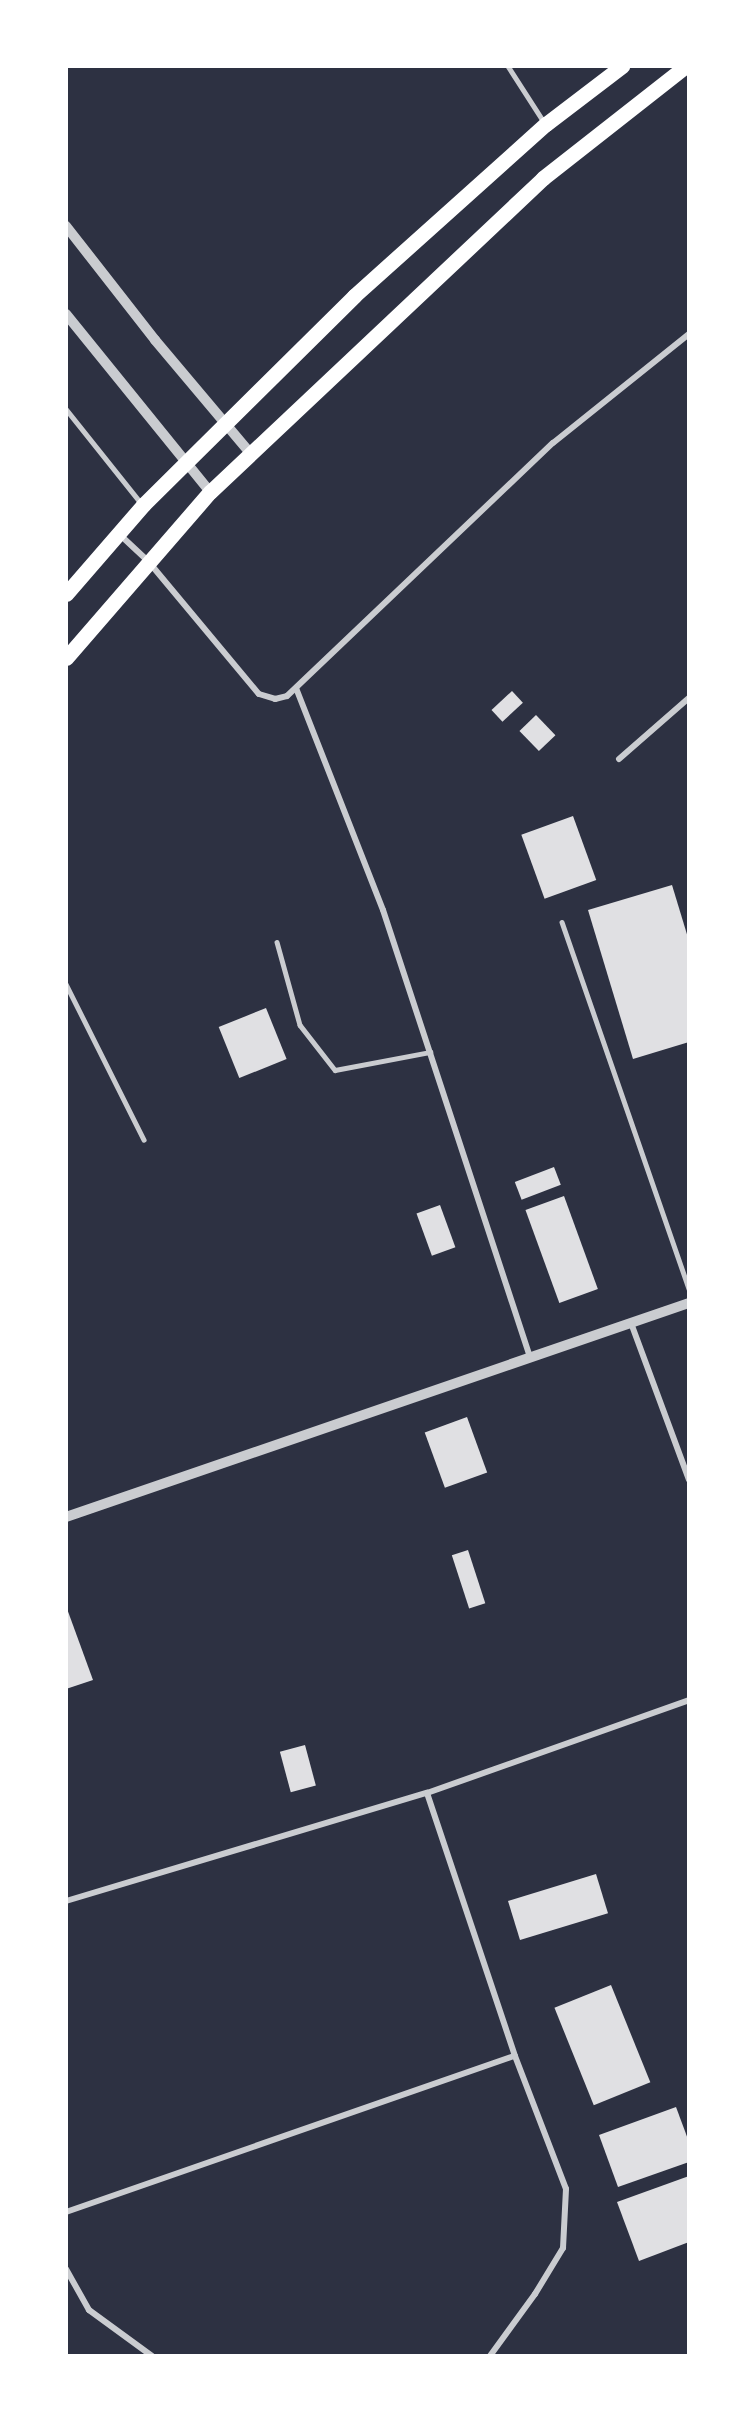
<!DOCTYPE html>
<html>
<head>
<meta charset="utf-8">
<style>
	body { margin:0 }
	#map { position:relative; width:755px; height:2422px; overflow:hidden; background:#2d3142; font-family:Quicksand,sans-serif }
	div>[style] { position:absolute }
	.building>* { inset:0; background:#e0e0e3; transform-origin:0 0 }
	.service>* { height:4.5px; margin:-2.25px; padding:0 2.25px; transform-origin:2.25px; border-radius:2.25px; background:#caccd0 }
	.minor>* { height:6px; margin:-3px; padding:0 3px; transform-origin:3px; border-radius:3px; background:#caccd0 }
	.tertiary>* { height:10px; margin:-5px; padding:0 5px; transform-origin:5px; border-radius:5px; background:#caccd0 }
	.primary>* { height:15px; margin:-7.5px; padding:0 7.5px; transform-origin:7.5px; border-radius:7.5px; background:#fff }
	span { translate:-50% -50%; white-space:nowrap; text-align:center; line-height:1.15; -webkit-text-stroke:4.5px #fff; paint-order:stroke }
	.frame { position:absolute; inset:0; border:68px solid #fff; pointer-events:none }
</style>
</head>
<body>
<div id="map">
	<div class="building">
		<i style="left:512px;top:691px;width:16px;height:28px;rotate:47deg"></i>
		<i style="left:536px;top:715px;width:28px;height:23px;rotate:46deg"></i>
		<i style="left:573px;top:816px;width:68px;height:55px;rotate:70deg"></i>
		<i style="clip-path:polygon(672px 885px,689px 941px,689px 1042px,633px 1059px,588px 910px)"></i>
		<i style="left:266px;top:1008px;width:55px;height:51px;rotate:68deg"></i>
		<i style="left:554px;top:1167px;width:19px;height:42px;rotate:69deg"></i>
		<i style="left:564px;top:1196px;width:99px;height:41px;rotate:70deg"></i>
		<i style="left:440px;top:1205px;width:45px;height:25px;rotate:70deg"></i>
		<i style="left:467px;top:1417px;width:59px;height:45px;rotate:70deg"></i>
		<i style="left:468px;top:1550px;width:56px;height:17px;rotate:72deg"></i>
		<i style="clip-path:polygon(66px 1606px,93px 1680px,66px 1689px)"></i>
		<i style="left:305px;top:1745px;width:42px;height:26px;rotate:75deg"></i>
		<i style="left:596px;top:1874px;width:41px;height:92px;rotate:73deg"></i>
		<i style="left:611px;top:1985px;width:105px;height:61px;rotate:68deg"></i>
		<i style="clip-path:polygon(676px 2107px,689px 2142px,689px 2162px,618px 2187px,599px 2135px)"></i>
		<i style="clip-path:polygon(689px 2176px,689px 2242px,639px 2261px,617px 2202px)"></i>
	</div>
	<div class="service">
		<i style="left:508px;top:66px;width:67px;rotate:57.3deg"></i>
		<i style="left:66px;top:409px;width:120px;rotate:51.4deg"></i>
		<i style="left:562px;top:922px;width:388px;rotate:70.9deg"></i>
		<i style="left:277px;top:942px;width:86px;rotate:74.5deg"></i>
		<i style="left:300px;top:1025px;width:57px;rotate:52.1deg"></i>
		<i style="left:335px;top:1070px;width:97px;rotate:-10.7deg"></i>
		<i style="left:66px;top:984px;width:174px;rotate:63.4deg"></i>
	</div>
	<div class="minor">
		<i style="left:118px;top:533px;width:41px;rotate:43deg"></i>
		<i style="left:148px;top:561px;width:173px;rotate:50.2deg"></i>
		<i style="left:259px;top:694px;width:17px;rotate:17deg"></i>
		<i style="left:275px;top:699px;width:12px;rotate:-14deg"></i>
		<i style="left:287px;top:696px;width:367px;rotate:-43.6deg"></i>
		<i style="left:553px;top:443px;width:174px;rotate:-38.7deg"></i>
		<i style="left:296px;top:688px;width:238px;rotate:68.6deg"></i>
		<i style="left:383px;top:910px;width:472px;rotate:71.8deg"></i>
		<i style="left:619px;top:759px;width:93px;rotate:-41.1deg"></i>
		<i style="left:631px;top:1323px;width:167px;rotate:69.7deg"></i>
		<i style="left:427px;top:1793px;width:277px;rotate:71.5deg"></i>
		<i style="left:515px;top:2056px;width:142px;rotate:69deg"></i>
		<i style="left:566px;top:2189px;width:59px;rotate:92.9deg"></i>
		<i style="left:563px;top:2248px;width:54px;rotate:121.3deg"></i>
		<i style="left:535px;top:2294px;width:77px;rotate:126deg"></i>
		<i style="left:66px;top:1901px;width:377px;rotate:-16.7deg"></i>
		<i style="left:427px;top:1793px;width:278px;rotate:-19.5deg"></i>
		<i style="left:66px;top:2212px;width:475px;rotate:-19.2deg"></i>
		<i style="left:66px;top:2269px;width:47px;rotate:60.7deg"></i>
		<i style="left:89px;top:2310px;width:78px;rotate:36.1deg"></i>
	</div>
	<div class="tertiary">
		<i style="left:66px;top:226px;width:145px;rotate:52deg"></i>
		<i style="left:155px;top:340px;width:149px;rotate:49.9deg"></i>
		<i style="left:66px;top:314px;width:229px;rotate:51deg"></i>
		<i style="left:66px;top:1517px;width:659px;rotate:-18.96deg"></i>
	</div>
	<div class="primary">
		<i style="left:66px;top:594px;width:118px;rotate:-49.1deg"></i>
		<i style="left:143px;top:505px;width:297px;rotate:-44.7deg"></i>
		<i style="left:354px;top:296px;width:258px;rotate:-41.9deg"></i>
		<i style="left:546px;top:124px;width:96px;rotate:-37.3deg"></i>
		<i style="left:66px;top:658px;width:220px;rotate:-49.1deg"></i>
		<i style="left:210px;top:492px;width:458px;rotate:-43.3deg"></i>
		<i style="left:543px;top:178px;width:182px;rotate:-38.1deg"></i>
	</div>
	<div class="frame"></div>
</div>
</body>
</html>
